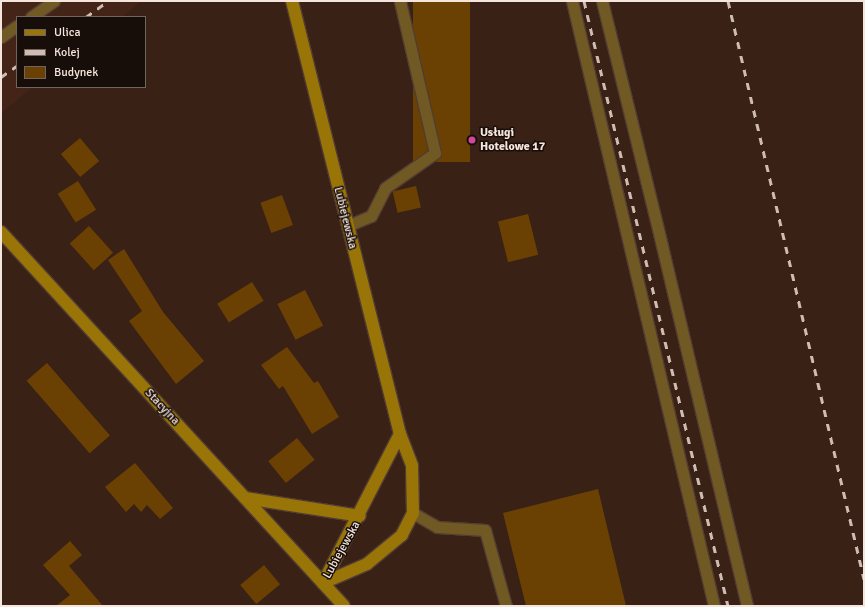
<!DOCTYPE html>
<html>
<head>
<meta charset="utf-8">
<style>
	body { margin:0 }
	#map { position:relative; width:865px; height:607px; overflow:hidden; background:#392116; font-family:Signika,sans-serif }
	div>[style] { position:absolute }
	.built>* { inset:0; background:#432416 }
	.building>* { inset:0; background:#6b4003; transform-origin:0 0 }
	.roads { filter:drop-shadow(1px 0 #533c32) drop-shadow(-1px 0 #533c32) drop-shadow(0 1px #533c32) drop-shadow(0 -1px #533c32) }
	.lane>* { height:11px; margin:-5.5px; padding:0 5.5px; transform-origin:5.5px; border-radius:5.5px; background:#705923 }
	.secondary>* { height:12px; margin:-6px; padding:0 6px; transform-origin:6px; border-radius:6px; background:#997407 }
	.rail>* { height:3px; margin-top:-1.5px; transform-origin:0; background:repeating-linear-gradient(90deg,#cfbdb4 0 7px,transparent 0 14px) }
	.dots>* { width:11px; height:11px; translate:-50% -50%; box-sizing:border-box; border:2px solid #180e09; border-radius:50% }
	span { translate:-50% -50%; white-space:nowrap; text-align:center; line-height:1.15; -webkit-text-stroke:3px #180e09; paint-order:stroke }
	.poi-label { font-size:12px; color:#f6e5dd; font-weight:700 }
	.left { translate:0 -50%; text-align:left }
	.street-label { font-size:12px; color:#f6e5dd }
	.frame { position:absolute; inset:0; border:2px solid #f6e5dd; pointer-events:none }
	.legend { position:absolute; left:16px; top:16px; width:130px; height:72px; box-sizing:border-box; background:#180e09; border:1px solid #71645e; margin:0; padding:5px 7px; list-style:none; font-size:12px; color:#f6e5dd }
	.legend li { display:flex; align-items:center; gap:8px; height:20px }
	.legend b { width:20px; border:1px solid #71645e }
</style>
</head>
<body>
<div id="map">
	<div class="built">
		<i style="clip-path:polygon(1px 1px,142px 1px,122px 17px,17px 17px,17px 87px,33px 87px,1px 113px)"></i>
	</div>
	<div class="building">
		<i style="left:413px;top:1px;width:57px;height:161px"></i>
		<i style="left:80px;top:138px;width:30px;height:25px;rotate:50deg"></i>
		<i style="left:78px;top:181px;width:34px;height:24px;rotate:58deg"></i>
		<i style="left:416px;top:186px;width:22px;height:24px;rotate:77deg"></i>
		<i style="left:282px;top:195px;width:32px;height:23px;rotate:70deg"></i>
		<i style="left:528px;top:214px;width:42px;height:31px;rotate:76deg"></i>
		<i style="left:89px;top:226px;width:36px;height:26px;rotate:48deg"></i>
		<i style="clip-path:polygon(124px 249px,163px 312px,204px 361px,176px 384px,129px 321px,142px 311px,108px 260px)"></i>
		<i style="left:252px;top:282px;width:22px;height:41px;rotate:58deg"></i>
		<i style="left:305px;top:290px;width:40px;height:31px;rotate:63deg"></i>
		<i style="clip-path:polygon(287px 347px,314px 383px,318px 381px,339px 417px,312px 434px,283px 386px,279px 389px,261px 365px)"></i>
		<i style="left:47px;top:363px;width:96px;height:27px;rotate:49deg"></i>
		<i style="left:297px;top:438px;width:28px;height:37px;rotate:51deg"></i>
		<i style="clip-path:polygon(135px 463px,173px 508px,160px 519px,147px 505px,141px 512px,134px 504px,126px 512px,105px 487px)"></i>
		<i style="clip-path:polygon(598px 489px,626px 606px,526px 606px,503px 513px)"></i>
		<i style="clip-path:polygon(70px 541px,82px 555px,69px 566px,103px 606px,56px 606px,70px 595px,43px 565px)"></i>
		<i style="left:264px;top:565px;width:25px;height:31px;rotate:50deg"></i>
	</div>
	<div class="roads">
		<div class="lane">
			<i style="left:572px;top:1px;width:621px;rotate:76.79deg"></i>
			<i style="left:602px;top:1px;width:235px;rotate:76.2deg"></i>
			<i style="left:658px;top:229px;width:387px;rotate:76.7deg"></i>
			<i style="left:31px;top:17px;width:28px;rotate:-35deg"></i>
			<i style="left:1px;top:37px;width:19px;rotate:-35deg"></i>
			<i style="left:347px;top:226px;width:26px;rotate:-23deg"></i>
			<i style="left:371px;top:216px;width:31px;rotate:-63deg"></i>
			<i style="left:385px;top:188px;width:61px;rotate:-35deg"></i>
			<i style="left:435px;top:153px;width:156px;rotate:-103deg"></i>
			<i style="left:413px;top:513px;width:28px;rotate:30deg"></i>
			<i style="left:437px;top:527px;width:48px;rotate:3.6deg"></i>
			<i style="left:485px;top:530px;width:79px;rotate:74.6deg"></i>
		</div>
		<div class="secondary">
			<i style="left:292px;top:1px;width:446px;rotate:76deg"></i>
			<i style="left:400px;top:434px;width:34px;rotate:69deg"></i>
			<i style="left:412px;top:466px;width:47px;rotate:88.8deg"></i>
			<i style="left:413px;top:513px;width:25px;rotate:117deg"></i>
			<i style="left:402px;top:535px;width:45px;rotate:140.4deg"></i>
			<i style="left:367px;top:564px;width:48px;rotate:156.6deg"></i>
			<i style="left:1px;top:232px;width:507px;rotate:47.48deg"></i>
			<i style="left:245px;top:498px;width:116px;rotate:8.9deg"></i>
			<i style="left:323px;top:583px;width:168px;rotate:-62.7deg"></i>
		</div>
	</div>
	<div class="rail">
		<i style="left:584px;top:1px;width:622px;rotate:76.61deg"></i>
		<i style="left:728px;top:1px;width:594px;rotate:76.76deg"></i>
		<i style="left:86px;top:17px;width:27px;rotate:-36deg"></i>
		<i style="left:1px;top:77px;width:19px;rotate:-35deg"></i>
	</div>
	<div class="dots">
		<i style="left:472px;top:140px;background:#d1479c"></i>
	</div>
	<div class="poi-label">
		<span class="left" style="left:480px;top:140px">Usługi<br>Hotelowe 17</span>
	</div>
	<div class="street-label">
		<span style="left:345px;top:218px;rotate:76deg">Lubiejewska</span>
		<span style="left:162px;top:407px;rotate:47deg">Stacyjna</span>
		<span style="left:342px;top:550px;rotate:-61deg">Lubiejewska</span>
	</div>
	<div class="frame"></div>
	<ul class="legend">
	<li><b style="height:5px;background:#997407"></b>Ulica</li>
	<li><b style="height:5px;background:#cfbdb4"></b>Kolej</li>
	<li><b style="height:11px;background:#6b4003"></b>Budynek</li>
	</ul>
</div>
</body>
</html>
